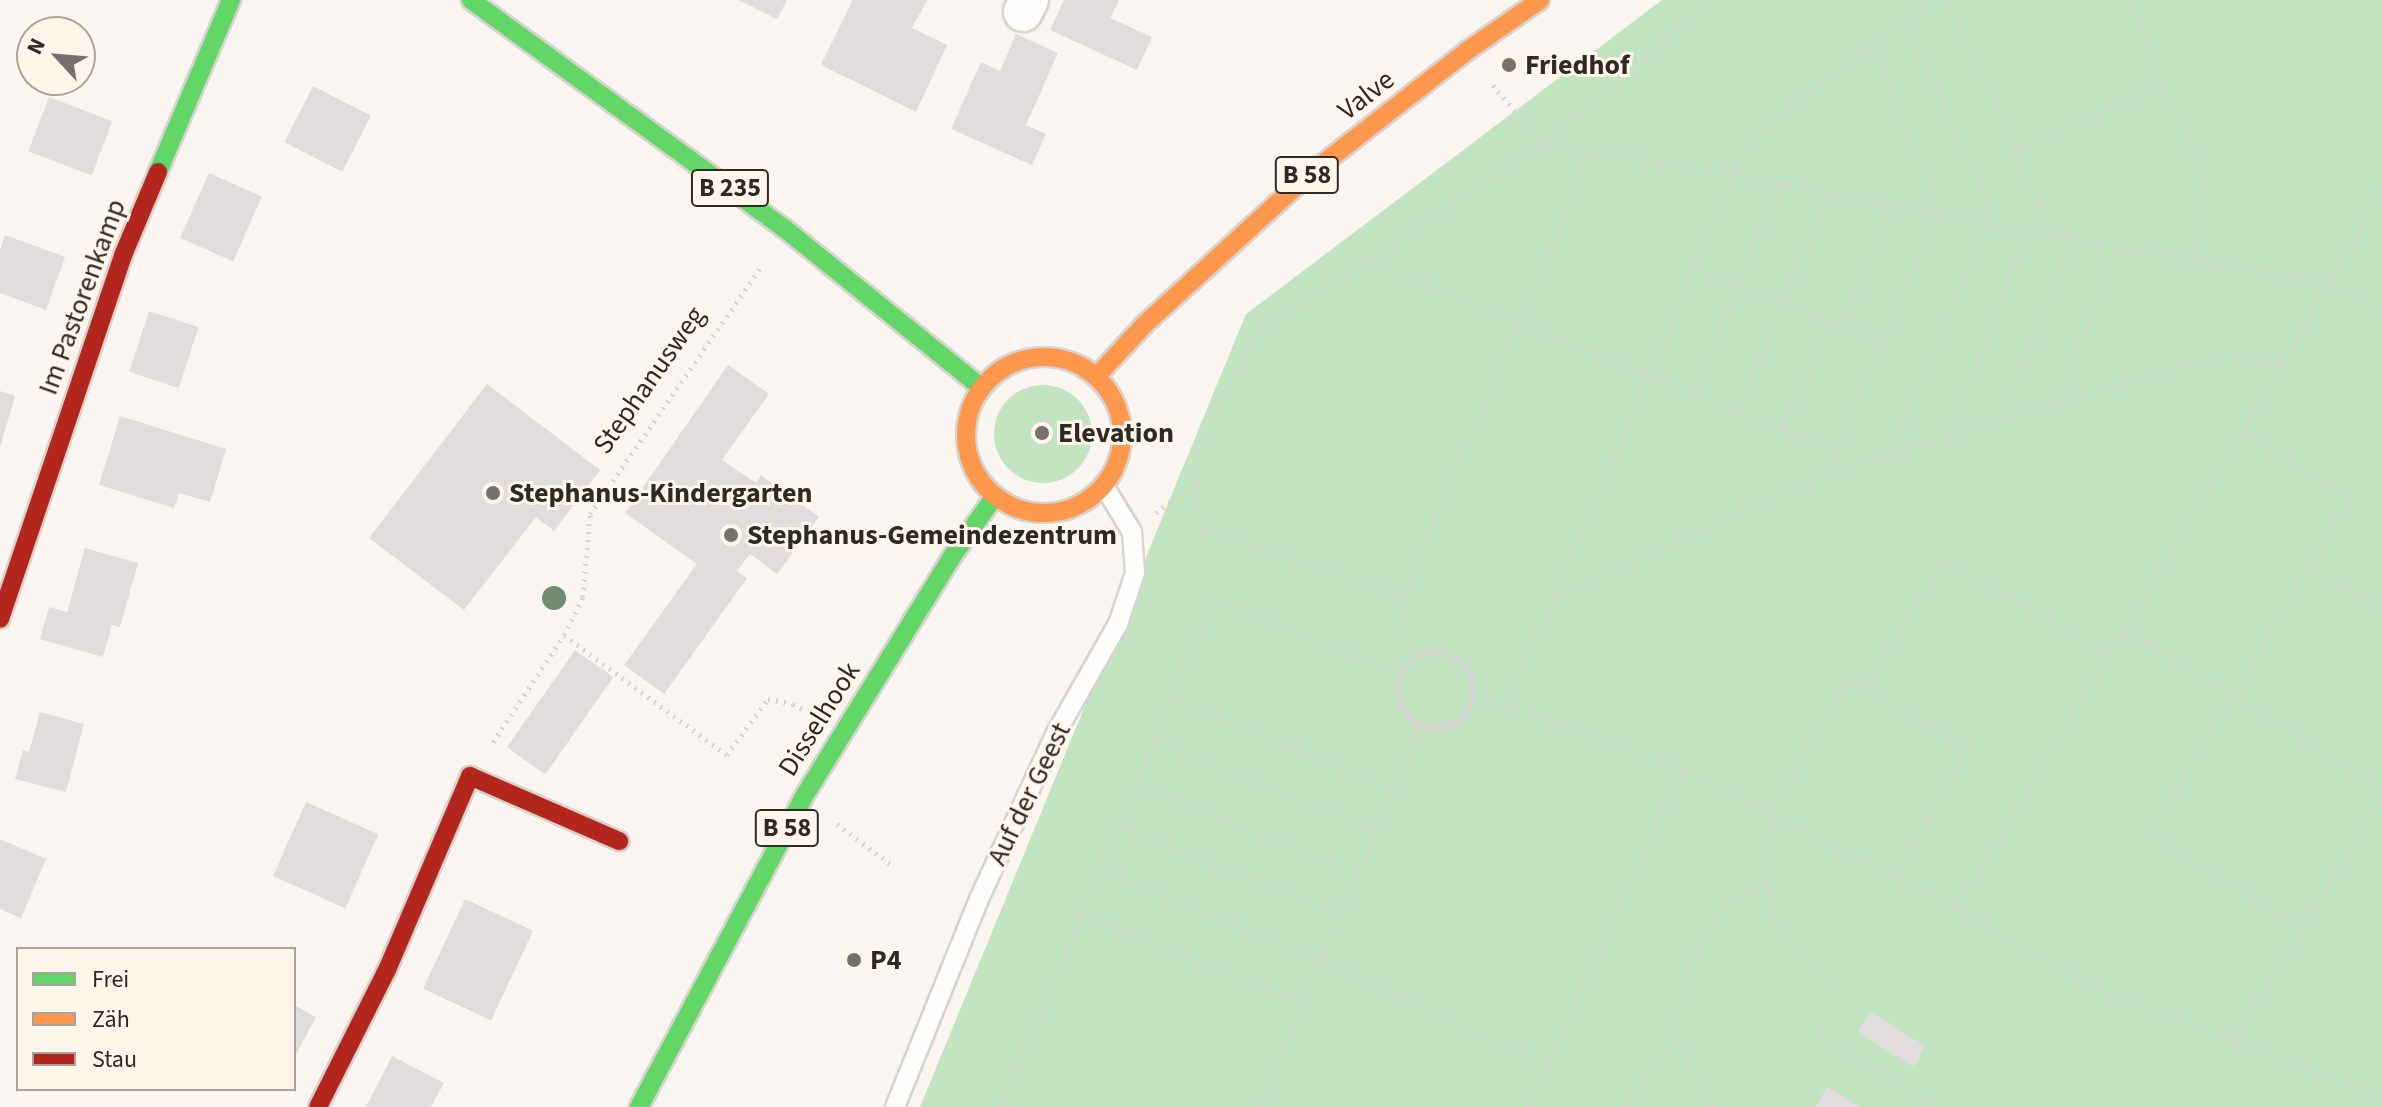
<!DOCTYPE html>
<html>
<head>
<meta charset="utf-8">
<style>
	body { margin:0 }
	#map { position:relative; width:2382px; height:1107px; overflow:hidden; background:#faf5f0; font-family:"Source Sans 3",sans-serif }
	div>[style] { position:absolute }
	.green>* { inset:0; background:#c2e4c1 }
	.round { border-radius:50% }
	.building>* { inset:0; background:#e1dddd; transform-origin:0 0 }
	.path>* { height:5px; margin-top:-2.5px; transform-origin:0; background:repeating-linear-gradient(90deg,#d7d5d3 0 2px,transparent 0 8px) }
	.path>.ring { margin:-2.5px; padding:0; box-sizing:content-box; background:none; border:5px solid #d7d5d3; border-radius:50% }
	.roads { filter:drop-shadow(2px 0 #d7d3ce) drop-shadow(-2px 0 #d7d3ce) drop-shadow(0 2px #d7d3ce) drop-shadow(0 -2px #d7d3ce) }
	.lane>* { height:18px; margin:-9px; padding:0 9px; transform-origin:9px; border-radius:9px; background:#fefefd }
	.street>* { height:38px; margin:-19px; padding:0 19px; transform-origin:19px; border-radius:19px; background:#fefefd }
	.fast>* { height:18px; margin:-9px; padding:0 9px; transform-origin:9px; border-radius:9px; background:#63d668 }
	.slow>* { height:18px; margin:-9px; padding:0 9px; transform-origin:9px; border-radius:9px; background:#ff974d }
	.slow>.ring { margin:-9px; padding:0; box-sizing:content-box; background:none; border:18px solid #ff974d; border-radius:50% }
	.jam>* { height:18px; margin:-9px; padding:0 9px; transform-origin:9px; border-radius:9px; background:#b3261e }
	.trees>* { width:24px; height:24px; margin:-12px; border-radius:50%; background:#718b73 }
	.dots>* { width:22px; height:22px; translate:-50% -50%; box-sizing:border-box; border:4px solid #fff5eb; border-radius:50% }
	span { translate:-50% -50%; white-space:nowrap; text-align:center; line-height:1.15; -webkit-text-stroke:6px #fff5eb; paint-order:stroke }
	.shield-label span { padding:2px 6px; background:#fff5eb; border:2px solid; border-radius:6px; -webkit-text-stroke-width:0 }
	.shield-label { font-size:26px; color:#2d2924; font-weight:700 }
	.poi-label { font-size:28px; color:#2d2924; font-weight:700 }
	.left { translate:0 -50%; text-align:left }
	.street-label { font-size:28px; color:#2d2924 }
	.legend { position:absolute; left:16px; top:947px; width:280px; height:144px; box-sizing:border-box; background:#fff5eb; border:2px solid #aba39b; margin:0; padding:10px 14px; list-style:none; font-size:24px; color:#2d2924 }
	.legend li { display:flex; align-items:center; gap:16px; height:40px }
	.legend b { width:40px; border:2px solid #aba39b }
	.north { position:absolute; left:16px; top:16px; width:80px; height:80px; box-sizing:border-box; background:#fff5eb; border:2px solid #aba39b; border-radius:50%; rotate:296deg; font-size:22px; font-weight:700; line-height:32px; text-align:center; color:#2d2924 }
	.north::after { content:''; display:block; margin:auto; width:28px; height:36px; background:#75706b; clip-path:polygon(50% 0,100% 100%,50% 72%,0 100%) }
</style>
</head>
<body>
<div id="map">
	<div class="green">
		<i style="clip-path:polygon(1662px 0,2382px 0,2382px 1107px,920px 1107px,1246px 314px)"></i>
		<i class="round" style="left:994px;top:385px;width:98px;height:98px"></i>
	</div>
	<div class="building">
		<i style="clip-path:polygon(739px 0,787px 0,777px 19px)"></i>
		<i style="clip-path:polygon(853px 0,927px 0,912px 28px,947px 45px,916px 112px,821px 65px)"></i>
		<i style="clip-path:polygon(1064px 0,1119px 0,1110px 18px,1152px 37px,1137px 70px,1050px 30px)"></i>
		<i style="clip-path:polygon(1016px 34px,1058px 53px,1026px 125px,1046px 134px,1032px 165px,951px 129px,981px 62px,1000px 71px)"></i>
		<i style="left:313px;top:86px;width:65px;height:63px;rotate:27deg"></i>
		<i style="left:49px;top:97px;width:68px;height:58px;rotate:21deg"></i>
		<i style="left:209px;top:173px;width:58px;height:71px;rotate:24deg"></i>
		<i style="clip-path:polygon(5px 235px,65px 257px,46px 310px,0 293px,0 250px)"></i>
		<i style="left:149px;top:311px;width:52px;height:64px;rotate:18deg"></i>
		<i style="clip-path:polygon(728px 365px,769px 394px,722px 460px,756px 483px,761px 475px,819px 517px,777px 574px,750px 554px,737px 571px,747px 578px,664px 694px,624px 665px,697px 564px,625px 513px)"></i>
		<i style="clip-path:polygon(487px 384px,600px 470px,554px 531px,536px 517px,464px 610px,369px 538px)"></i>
		<i style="clip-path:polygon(0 391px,15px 396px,1px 444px,0 444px)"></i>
		<i style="clip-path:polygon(120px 416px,226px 449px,210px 502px,179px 493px,174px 508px,99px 485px)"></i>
		<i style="clip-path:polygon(85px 548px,138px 563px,120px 627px,112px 625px,103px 657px,40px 639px,49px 607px,67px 612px)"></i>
		<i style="left:575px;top:650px;width:47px;height:119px;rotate:35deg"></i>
		<i style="clip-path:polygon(40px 712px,84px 724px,66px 792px,15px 779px,23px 750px,29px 752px)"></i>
		<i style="left:306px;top:802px;width:79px;height:81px;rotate:24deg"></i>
		<i style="clip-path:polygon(0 839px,46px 859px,21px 918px,0 909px)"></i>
		<i style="left:465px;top:899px;width:75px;height:99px;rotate:25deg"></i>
		<i style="clip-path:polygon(294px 1005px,316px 1017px,294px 1058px)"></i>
		<i style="left:1871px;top:1012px;width:65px;height:24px;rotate:32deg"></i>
		<i style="clip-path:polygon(392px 1056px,444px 1083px,431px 1107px,366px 1107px)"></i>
		<i style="clip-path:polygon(1827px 1087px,1860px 1107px,1815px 1107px)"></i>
	</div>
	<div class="path">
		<i style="left:1948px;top:0;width:256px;rotate:66deg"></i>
		<i style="left:2129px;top:0;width:207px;rotate:67.5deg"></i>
		<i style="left:2208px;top:191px;width:72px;rotate:100.4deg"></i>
		<i style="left:1493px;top:85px;width:77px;rotate:50.3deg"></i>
		<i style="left:1542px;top:144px;width:50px;rotate:9.3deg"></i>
		<i style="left:2016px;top:152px;width:161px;rotate:-25deg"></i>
		<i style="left:1367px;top:261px;width:507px;rotate:22.12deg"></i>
		<i style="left:1695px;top:266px;width:203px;rotate:22deg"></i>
		<i style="left:1845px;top:326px;width:131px;rotate:-68.1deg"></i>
		<i style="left:1694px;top:394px;width:228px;rotate:-67.6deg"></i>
		<i style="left:2056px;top:402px;width:166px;rotate:-68.1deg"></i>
		<i style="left:1739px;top:412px;width:237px;rotate:-68deg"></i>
		<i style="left:2003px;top:418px;width:193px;rotate:-68.1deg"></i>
		<i style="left:1784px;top:430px;width:118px;rotate:-67.1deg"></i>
		<i style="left:2241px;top:431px;width:128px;rotate:31.6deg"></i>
		<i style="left:2350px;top:498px;width:391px;rotate:120.6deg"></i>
		<i style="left:2151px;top:834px;width:178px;rotate:32.3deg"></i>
		<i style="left:1947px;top:435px;width:222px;rotate:-67.7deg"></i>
		<i style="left:1893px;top:452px;width:248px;rotate:-68deg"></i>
		<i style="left:1986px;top:222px;width:17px;rotate:-83deg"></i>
		<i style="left:1988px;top:205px;width:205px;rotate:-113.9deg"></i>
		<i style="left:1829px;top:472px;width:281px;rotate:-67.4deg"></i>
		<i style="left:1937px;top:213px;width:24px;rotate:-99deg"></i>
		<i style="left:1933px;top:189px;width:157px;rotate:-113.6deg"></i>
		<i style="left:1156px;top:513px;width:50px;rotate:-38.5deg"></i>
		<i style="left:2310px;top:567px;width:84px;rotate:30.8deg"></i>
		<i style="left:1403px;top:594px;width:211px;rotate:-162.3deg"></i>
		<i style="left:1202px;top:530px;width:48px;rotate:-97.1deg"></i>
		<i style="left:1196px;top:482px;width:51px;rotate:-84.4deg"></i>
		<i style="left:1201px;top:431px;width:115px;rotate:-59.2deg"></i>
		<i style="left:1260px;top:332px;width:339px;rotate:-33.7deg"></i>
		<i style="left:1542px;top:144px;width:225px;rotate:-39.8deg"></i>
		<i style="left:1553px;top:597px;width:302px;rotate:-24.3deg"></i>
		<i style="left:1828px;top:473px;width:370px;rotate:-17deg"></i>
		<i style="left:2182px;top:365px;width:58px;rotate:-8deg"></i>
		<i style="left:2239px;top:357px;width:43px;rotate:9.5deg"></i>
		<i style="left:2124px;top:629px;width:303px;rotate:31.6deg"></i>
		<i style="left:564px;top:635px;width:202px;rotate:36.4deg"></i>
		<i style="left:727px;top:755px;width:69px;rotate:-53.8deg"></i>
		<i style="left:768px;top:699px;width:25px;rotate:11deg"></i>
		<i style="left:793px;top:704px;width:17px;rotate:28deg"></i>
		<i class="ring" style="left:1397px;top:652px;width:71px;height:71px"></i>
		<i style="left:1411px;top:660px;width:66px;rotate:-96.9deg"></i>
		<i style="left:1403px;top:594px;width:480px;rotate:-67deg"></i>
		<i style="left:1591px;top:152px;width:146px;rotate:8.7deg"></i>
		<i style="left:1735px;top:174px;width:468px;rotate:10.8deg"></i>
		<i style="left:2195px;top:262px;width:137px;rotate:8.8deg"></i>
		<i style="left:2330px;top:283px;width:60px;rotate:30deg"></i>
		<i style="left:1865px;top:688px;width:120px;rotate:30deg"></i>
		<i style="left:1969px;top:748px;width:149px;rotate:120.7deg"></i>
		<i style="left:1473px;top:694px;width:222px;rotate:19.7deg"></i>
		<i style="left:1682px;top:769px;width:309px;rotate:27deg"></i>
		<i style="left:1957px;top:909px;width:167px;rotate:29.5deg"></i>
		<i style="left:2102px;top:991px;width:299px;rotate:20.7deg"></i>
		<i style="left:1172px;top:697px;width:239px;rotate:22.6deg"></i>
		<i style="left:1507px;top:706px;width:579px;rotate:-66.8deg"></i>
		<i style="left:1735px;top:174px;width:47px;rotate:-60.7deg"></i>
		<i style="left:1758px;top:133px;width:216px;rotate:-38deg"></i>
		<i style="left:1153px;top:740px;width:240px;rotate:22.1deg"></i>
		<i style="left:493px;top:742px;width:128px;rotate:-56.4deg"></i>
		<i style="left:564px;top:635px;width:42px;rotate:-63.4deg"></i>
		<i style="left:583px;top:597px;width:83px;rotate:-85.2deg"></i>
		<i style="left:590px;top:514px;width:304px;rotate:-55.3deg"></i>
		<i style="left:1135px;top:783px;width:240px;rotate:22.1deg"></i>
		<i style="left:837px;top:824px;width:70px;rotate:36.9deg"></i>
		<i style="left:1117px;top:826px;width:238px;rotate:21.4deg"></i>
		<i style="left:1099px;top:868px;width:238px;rotate:22.7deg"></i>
		<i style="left:1319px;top:960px;width:251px;rotate:24.7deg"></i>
		<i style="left:1957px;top:909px;width:729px;rotate:-59.21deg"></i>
		<i style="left:2330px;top:283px;width:108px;rotate:-61.3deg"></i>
		<i style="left:1080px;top:914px;width:239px;rotate:21.8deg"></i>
		<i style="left:1842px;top:985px;width:36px;rotate:-148deg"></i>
		<i style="left:1811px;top:966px;width:68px;rotate:-124.9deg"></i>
		<i style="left:1772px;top:910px;width:28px;rotate:-107deg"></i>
		<i style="left:1764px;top:883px;width:32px;rotate:-90deg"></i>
		<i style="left:1764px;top:851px;width:38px;rotate:-81deg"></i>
		<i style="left:1770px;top:813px;width:155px;rotate:-59deg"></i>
		<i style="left:1850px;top:680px;width:17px;rotate:28deg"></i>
		<i style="left:1865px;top:688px;width:151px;rotate:-58deg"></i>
		<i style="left:1945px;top:560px;width:188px;rotate:30deg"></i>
		<i style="left:1815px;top:1032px;width:120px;rotate:31.7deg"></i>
		<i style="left:1917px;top:1095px;width:14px;rotate:120deg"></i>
		<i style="left:2233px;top:1040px;width:286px;rotate:-58.6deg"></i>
		<i style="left:1917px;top:1095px;width:23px;rotate:31deg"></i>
		<i style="left:1003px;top:1102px;width:13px;rotate:23deg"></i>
		<i style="left:1001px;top:1107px;width:553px;rotate:-67.33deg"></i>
		<i style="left:1214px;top:597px;width:201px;rotate:22.9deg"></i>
		<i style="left:1260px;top:1107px;width:413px;rotate:-67.2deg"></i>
		<i style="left:1530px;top:1107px;width:371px;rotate:-65.8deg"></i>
		<i style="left:1626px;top:1107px;width:51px;rotate:-57.9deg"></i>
		<i style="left:1653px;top:1064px;width:33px;rotate:-40deg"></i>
		<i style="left:1712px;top:1107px;width:72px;rotate:-118deg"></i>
		<i style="left:1678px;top:1043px;width:32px;rotate:-88deg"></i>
		<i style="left:1679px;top:1011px;width:37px;rotate:-79deg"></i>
		<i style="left:1686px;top:975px;width:31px;rotate:-68deg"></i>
		<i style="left:1698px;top:946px;width:39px;rotate:-54deg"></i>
		<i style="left:1721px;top:914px;width:31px;rotate:-42deg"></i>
		<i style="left:1744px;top:893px;width:22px;rotate:-27deg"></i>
	</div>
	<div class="roads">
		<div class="lane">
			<i style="left:895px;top:1107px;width:224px;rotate:-68deg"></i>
			<i style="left:979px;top:899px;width:183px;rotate:-65.1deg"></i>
			<i style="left:1056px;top:733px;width:125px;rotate:-60.4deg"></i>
			<i style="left:1118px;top:624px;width:54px;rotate:-71.6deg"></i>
			<i style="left:1135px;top:573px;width:41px;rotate:-94.2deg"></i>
			<i style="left:1132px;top:532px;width:54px;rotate:-121.3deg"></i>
		</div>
		<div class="street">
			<i style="left:1023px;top:12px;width:13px;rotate:-63deg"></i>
		</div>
		<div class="fast">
			<i style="left:471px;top:0;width:389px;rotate:36.1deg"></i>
			<i style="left:785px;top:229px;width:252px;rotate:38.9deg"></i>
			<i style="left:158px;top:172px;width:187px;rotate:-67deg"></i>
			<i style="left:639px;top:1107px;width:350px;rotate:-62deg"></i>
			<i style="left:803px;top:798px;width:282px;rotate:-58.3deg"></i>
			<i style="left:951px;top:558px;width:76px;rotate:-54.6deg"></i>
		</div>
		<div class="slow">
			<i class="ring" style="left:966px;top:357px;width:138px;height:138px"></i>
			<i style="left:1097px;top:376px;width:71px;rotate:-47.3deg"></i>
			<i style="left:1145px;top:324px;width:219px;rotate:-42.4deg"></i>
			<i style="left:1307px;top:176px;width:203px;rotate:-38deg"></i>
			<i style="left:1467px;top:51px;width:89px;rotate:-34.9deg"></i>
		</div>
		<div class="jam">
			<i style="left:0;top:619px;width:386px;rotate:-71.3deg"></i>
			<i style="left:124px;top:253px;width:88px;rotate:-67.2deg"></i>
			<i style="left:318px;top:1107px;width:153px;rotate:-63.3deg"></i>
			<i style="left:387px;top:970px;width:211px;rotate:-66.8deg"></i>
			<i style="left:470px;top:776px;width:163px;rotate:23.6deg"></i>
		</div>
	</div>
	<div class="trees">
		<i style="left:554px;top:598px"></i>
	</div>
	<div class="dots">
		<i style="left:1509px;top:65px;background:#75706b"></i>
		<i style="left:1042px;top:433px;background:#75706b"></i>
		<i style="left:493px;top:493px;background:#75706b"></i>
		<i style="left:731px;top:535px;background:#75706b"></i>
		<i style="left:854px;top:960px;background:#75706b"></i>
	</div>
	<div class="shield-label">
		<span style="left:1307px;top:175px">B 58</span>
		<span style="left:730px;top:188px">B 235</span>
		<span style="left:787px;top:828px">B 58</span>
	</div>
	<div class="poi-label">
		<span class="left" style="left:1525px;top:65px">Friedhof</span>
		<span class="left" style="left:1058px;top:433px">Elevation</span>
		<span class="left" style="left:509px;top:493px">Stephanus-Kindergarten</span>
		<span class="left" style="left:747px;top:535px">Stephanus-Gemeindezentrum</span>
		<span class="left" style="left:870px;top:960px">P4</span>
	</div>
	<div class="street-label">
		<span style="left:1366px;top:95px;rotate:-38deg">Valve</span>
		<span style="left:82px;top:297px;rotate:-70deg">Im Pastorenkamp</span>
		<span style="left:649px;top:380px;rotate:-55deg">Stephanusweg</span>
		<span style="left:819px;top:719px;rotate:-58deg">Disselhook</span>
		<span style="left:1029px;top:794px;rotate:-64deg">Auf der Geest</span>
	</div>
	<ul class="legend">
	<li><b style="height:10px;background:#63d668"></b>Frei</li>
	<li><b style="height:10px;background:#ff974d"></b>Zäh</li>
	<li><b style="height:10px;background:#b3261e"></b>Stau</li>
	</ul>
	<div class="north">N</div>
</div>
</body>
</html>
